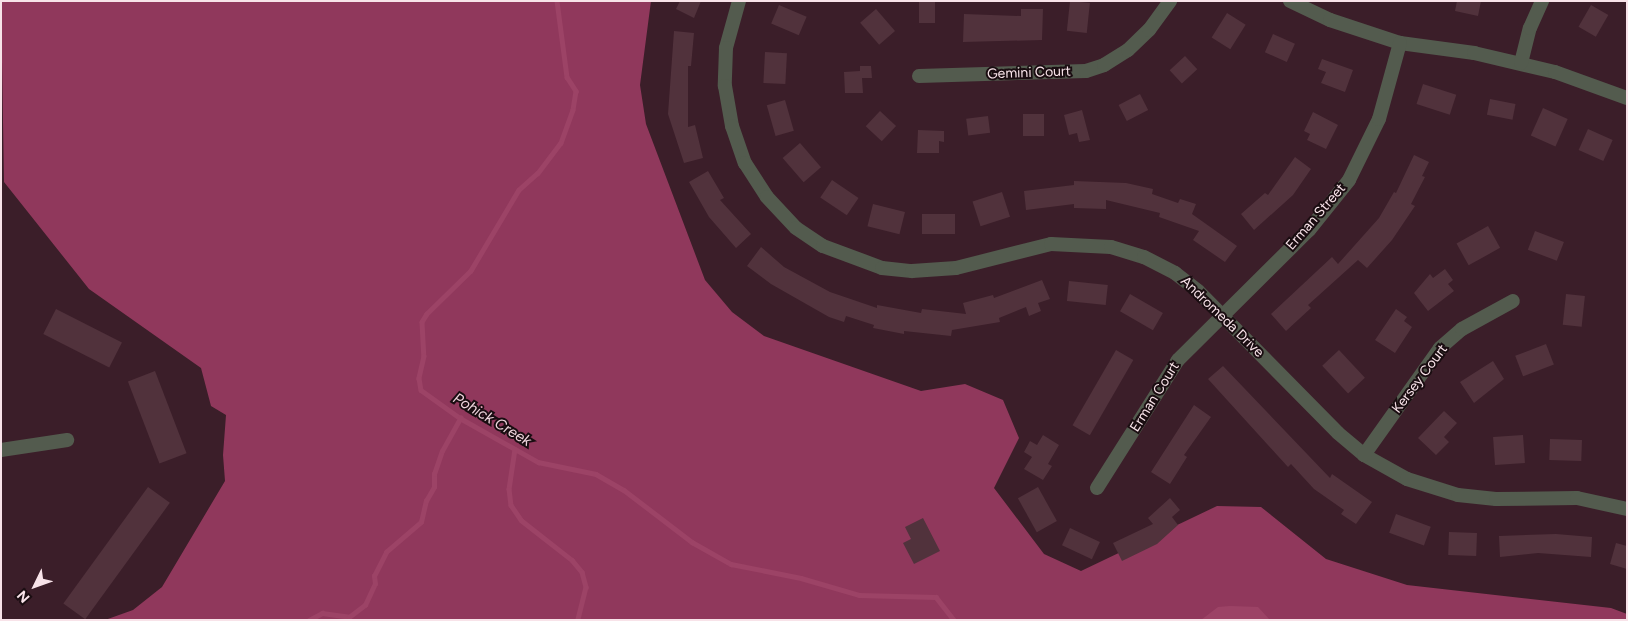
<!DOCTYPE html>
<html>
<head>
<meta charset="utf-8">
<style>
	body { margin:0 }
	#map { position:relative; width:1628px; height:621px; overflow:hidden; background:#3b1e29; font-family:Figtree,sans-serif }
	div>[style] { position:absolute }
	.forest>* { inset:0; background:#90385c }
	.water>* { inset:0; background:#9c4366 }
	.stream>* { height:4.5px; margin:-2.25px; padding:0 2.25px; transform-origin:2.25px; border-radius:2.25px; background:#9c4366 }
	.building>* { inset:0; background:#51323c; transform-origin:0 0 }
	.minor>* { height:14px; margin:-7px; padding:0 7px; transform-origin:7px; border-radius:7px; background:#535b4e }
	span { translate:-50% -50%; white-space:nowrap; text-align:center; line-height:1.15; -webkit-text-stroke:4px #1a0d11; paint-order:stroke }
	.street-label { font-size:14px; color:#f8e3e9 }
	.water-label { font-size:15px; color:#f0d6de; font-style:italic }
	.frame { position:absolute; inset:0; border:2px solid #f8e3e9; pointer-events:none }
	.north { position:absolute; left:10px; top:561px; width:50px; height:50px; -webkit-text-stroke:4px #1a0d11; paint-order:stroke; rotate:228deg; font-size:14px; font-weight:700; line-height:20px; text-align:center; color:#f8e3e9 }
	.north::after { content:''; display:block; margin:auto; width:18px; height:22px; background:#f8e3e9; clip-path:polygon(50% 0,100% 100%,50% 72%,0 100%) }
</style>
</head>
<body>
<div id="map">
	<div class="forest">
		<i style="clip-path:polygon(1px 1px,651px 1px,640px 85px,646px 124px,705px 280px,732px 312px,764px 336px,921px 391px,965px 384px,1003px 400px,1019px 438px,994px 488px,1044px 554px,1081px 571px,1217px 506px,1261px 507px,1326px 559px,1407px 585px,1611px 608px,1627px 614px,1627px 620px,105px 620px,133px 610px,162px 587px,225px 481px,223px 455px,226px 415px,211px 406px,201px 368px,89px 289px,4px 182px)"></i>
	</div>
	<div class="water">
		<i style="clip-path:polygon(1230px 606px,1258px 607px,1270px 620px,1201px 620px,1218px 607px)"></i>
	</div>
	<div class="stream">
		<i style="left:557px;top:1px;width:77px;rotate:82.5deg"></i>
		<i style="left:567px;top:77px;width:17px;rotate:57deg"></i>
		<i style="left:576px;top:91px;width:19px;rotate:99deg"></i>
		<i style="left:573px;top:110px;width:35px;rotate:110deg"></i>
		<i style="left:561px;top:143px;width:38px;rotate:127deg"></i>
		<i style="left:538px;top:173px;width:25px;rotate:138deg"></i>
		<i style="left:519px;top:190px;width:94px;rotate:120.7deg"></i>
		<i style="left:471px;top:271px;width:62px;rotate:135.7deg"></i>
		<i style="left:427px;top:314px;width:9px;rotate:122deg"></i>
		<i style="left:422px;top:322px;width:34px;rotate:87deg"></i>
		<i style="left:424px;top:356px;width:23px;rotate:103deg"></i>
		<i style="left:419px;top:378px;width:12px;rotate:81deg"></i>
		<i style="left:421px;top:390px;width:48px;rotate:35.7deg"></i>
		<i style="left:460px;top:418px;width:90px;rotate:29.4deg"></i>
		<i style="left:538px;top:462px;width:59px;rotate:11.7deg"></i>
		<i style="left:596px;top:474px;width:32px;rotate:30deg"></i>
		<i style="left:624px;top:490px;width:86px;rotate:37.4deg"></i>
		<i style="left:692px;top:542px;width:45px;rotate:29.4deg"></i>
		<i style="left:731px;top:564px;width:71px;rotate:11.3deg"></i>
		<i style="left:801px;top:578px;width:60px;rotate:16.3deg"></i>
		<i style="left:859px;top:595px;width:77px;rotate:1.5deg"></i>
		<i style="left:936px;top:597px;width:29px;rotate:52deg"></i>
		<i style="left:515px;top:449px;width:40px;rotate:98.5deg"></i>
		<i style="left:509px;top:489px;width:16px;rotate:83deg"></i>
		<i style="left:511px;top:505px;width:18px;rotate:56deg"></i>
		<i style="left:521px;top:520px;width:65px;rotate:38.1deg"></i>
		<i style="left:572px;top:560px;width:16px;rotate:50deg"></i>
		<i style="left:582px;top:572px;width:16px;rotate:75deg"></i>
		<i style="left:586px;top:587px;width:34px;rotate:104deg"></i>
		<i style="left:309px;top:620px;width:15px;rotate:-28deg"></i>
		<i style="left:322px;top:613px;width:27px;rotate:8deg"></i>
		<i style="left:349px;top:617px;width:20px;rotate:-37deg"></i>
		<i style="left:365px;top:605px;width:23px;rotate:-65deg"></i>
		<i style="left:375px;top:584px;width:8px;rotate:-97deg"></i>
		<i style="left:374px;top:576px;width:27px;rotate:-63deg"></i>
		<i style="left:386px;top:552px;width:46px;rotate:-40.6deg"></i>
		<i style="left:421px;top:522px;width:22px;rotate:-77deg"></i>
		<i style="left:426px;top:501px;width:16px;rotate:-60deg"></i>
		<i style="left:434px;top:487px;width:13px;rotate:-90deg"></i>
		<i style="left:434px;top:474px;width:24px;rotate:-71deg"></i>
		<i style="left:442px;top:451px;width:38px;rotate:-61deg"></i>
	</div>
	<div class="building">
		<i style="clip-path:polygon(680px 1px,701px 1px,694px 18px,676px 9px)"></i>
		<i style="left:919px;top:1px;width:16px;height:22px"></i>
		<i style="left:1070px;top:1px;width:20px;height:30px;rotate:6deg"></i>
		<i style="clip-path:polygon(1457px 1px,1481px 1px,1478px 16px,1455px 11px)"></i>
		<i style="left:779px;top:5px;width:30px;height:20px;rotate:23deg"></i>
		<i style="left:1591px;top:5px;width:20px;height:25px;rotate:30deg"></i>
		<i style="left:876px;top:9px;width:29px;height:21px;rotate:49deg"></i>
		<i style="clip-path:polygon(1021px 9px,1043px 9px,1042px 40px,963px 42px,964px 14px,1021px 16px)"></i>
		<i style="left:1227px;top:13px;width:22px;height:29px;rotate:32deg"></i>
		<i style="clip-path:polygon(674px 31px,694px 33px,691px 66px,688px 66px,688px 127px,695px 125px,703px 158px,684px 163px,668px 114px)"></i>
		<i style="left:1273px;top:34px;width:24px;height:20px;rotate:24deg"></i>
		<i style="left:765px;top:52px;width:22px;height:31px;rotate:3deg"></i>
		<i style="left:1185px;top:56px;width:18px;height:21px;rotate:47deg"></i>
		<i style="clip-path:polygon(1322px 59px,1353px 70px,1345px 92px,1321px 83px,1326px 72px,1318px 69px)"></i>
		<i style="clip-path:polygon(860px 66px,871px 66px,872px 78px,862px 78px,863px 93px,845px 93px,844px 72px,860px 71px)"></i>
		<i style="left:1423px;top:84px;width:35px;height:21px;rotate:18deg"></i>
		<i style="left:1140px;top:94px;width:18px;height:24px;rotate:63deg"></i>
		<i style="left:1490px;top:99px;width:26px;height:16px;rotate:11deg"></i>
		<i style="left:785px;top:100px;width:32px;height:19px;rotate:74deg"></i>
		<i style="left:1543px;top:108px;width:27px;height:30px;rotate:24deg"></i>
		<i style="clip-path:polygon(1082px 110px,1090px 140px,1079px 142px,1077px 133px,1069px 135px,1064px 115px)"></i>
		<i style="left:880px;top:111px;width:22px;height:21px;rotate:43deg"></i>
		<i style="clip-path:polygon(1313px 112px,1338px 125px,1326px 149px,1307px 140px,1310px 134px,1304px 131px)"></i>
		<i style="left:1023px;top:114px;width:21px;height:22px"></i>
		<i style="left:988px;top:116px;width:17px;height:22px;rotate:83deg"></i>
		<i style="left:1588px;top:129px;width:27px;height:23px;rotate:24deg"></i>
		<i style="clip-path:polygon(918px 130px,944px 131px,944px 142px,939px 141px,939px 153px,917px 153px)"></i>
		<i style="left:800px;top:143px;width:32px;height:23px;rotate:49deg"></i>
		<i style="clip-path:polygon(1414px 155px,1429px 162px,1422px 176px,1425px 177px,1411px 204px,1415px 206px,1392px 240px,1367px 268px,1358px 260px,1308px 305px,1311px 308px,1286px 331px,1271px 314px,1332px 257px,1338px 264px,1379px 218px,1394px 192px,1396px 193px)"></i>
		<i style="clip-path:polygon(1295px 157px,1311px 169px,1293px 195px,1254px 230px,1241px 214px,1265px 193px,1268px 195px)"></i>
		<i style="clip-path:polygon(708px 171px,724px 198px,720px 200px,751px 234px,736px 248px,709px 217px,689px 182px)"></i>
		<i style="left:832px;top:180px;width:32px;height:21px;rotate:34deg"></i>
		<i style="clip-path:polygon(1074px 181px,1126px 183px,1153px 189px,1152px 194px,1178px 203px,1180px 199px,1196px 204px,1192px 214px,1237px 246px,1225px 262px,1193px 240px,1199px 231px,1159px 217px,1160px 213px,1106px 200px,1106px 209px,1074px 208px,1074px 204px,1026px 210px,1024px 191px,1074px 185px)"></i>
		<i style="left:1002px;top:192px;width:26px;height:31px;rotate:72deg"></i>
		<i style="left:873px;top:204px;width:33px;height:23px;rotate:14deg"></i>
		<i style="left:922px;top:214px;width:33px;height:20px"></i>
		<i style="left:1488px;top:226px;width:25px;height:36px;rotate:61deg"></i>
		<i style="left:1535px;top:231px;width:31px;height:20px;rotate:21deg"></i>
		<i style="clip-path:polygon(761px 247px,784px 267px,830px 292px,877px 308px,877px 305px,921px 313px,922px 309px,966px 314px,963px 303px,993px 295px,994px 298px,1042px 280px,1050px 299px,1038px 303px,1041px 311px,1029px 316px,1026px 307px,999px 318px,1000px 322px,952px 330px,951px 336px,904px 331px,904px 334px,873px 328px,874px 325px,846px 316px,844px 322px,829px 317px,771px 284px,747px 266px)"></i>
		<i style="clip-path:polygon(1445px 269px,1453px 280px,1448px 284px,1454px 291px,1428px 311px,1414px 293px,1430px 274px,1433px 278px)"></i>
		<i style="left:1069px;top:281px;width:39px;height:20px;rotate:6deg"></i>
		<i style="left:1130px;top:294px;width:38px;height:20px;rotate:30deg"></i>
		<i style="left:1566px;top:294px;width:19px;height:31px;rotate:6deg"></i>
		<i style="left:56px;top:309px;width:74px;height:28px;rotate:27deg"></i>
		<i style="clip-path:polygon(1396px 309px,1407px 317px,1404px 321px,1412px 327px,1395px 353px,1375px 340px)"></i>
		<i style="left:1546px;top:344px;width:22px;height:33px;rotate:69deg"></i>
		<i style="left:1116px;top:350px;width:20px;height:87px;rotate:30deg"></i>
		<i style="left:1339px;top:350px;width:38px;height:23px;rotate:47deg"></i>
		<i style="clip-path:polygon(1493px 361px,1504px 379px,1474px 403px,1460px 382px)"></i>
		<i style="clip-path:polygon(1223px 366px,1330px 478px,1332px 474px,1372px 502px,1356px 524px,1341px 514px,1344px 510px,1314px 489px,1291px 464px,1288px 467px,1208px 379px)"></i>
		<i style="left:155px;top:371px;width:88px;height:29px;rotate:69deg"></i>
		<i style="clip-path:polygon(1194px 405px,1211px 417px,1184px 455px,1187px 457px,1170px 484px,1151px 472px)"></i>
		<i style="clip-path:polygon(1444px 411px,1457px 423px,1444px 437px,1449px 442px,1436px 455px,1418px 438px)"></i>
		<i style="clip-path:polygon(1043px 435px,1059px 445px,1048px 464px,1052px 466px,1043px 480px,1024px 469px,1032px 457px,1024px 452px,1030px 441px,1037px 445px)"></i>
		<i style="left:1523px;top:435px;width:28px;height:30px;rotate:86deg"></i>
		<i style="left:1550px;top:439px;width:32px;height:21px;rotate:2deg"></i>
		<i style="left:148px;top:487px;width:27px;height:144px;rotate:36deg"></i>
		<i style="left:1038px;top:487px;width:39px;height:23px;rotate:61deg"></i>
		<i style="clip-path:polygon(1170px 498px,1180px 510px,1172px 517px,1178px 525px,1157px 544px,1122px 561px,1113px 543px,1153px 524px,1148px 518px)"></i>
		<i style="left:1396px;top:514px;width:37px;height:20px;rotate:20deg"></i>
		<i style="clip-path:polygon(923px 518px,940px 551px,914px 564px,903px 543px,911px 539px,905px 527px)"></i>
		<i style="left:1070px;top:528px;width:33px;height:19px;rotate:25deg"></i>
		<i style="left:1449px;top:532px;width:28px;height:23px;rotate:2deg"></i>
		<i style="clip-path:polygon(1556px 534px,1592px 537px,1591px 557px,1538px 553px,1500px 557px,1499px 536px)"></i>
		<i style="clip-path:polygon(1616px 543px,1627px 546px,1627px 569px,1610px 564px)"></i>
	</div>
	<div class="minor">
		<i style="left:739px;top:1px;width:49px;rotate:105.5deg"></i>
		<i style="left:726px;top:48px;width:38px;rotate:92deg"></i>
		<i style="left:725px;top:86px;width:41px;rotate:80.1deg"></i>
		<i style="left:732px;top:126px;width:39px;rotate:71deg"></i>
		<i style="left:745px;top:163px;width:40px;rotate:57.1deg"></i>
		<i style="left:767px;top:197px;width:42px;rotate:46.9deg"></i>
		<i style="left:796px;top:228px;width:32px;rotate:34deg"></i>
		<i style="left:823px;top:246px;width:63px;rotate:20.4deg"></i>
		<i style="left:882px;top:268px;width:30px;rotate:6deg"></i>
		<i style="left:912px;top:271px;width:44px;rotate:-3.9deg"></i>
		<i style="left:956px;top:268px;width:98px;rotate:-14.2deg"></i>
		<i style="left:1051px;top:244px;width:60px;rotate:2.9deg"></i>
		<i style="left:1111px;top:247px;width:34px;rotate:17deg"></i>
		<i style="left:1144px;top:257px;width:35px;rotate:27deg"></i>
		<i style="left:1175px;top:273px;width:29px;rotate:38deg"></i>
		<i style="left:1198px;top:291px;width:199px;rotate:45.4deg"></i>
		<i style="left:1338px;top:433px;width:34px;rotate:40deg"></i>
		<i style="left:1364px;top:455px;width:49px;rotate:29.2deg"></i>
		<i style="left:1407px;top:479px;width:53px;rotate:17.4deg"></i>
		<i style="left:1458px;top:495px;width:38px;rotate:6deg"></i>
		<i style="left:1496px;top:499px;width:81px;rotate:-0.7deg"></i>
		<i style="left:1577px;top:498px;width:51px;rotate:12.4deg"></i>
		<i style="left:1290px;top:1px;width:44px;rotate:25.4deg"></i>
		<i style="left:1330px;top:20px;width:74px;rotate:18.2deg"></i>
		<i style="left:1400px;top:43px;width:75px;rotate:7.7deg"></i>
		<i style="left:1474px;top:53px;width:83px;rotate:13.2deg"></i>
		<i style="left:1555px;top:72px;width:77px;rotate:19.9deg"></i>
		<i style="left:1521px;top:63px;width:36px;rotate:-76deg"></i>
		<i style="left:1530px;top:28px;width:30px;rotate:-66deg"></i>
		<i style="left:919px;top:76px;width:167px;rotate:-1.7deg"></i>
		<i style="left:1086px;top:71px;width:19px;rotate:-18deg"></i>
		<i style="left:1104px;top:65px;width:28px;rotate:-32deg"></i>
		<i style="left:1128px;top:50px;width:29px;rotate:-44deg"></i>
		<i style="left:1149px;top:30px;width:36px;rotate:-54deg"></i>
		<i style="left:1px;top:450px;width:67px;rotate:-8.6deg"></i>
		<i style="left:1364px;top:455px;width:131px;rotate:-54.6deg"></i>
		<i style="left:1440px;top:348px;width:29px;rotate:-41deg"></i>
		<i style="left:1462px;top:329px;width:58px;rotate:-28.8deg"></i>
		<i style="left:1097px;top:488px;width:151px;rotate:-57.7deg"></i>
		<i style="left:1178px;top:360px;width:185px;rotate:-44.8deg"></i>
		<i style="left:1309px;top:230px;width:64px;rotate:-51.3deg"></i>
		<i style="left:1349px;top:180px;width:68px;rotate:-63.8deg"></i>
		<i style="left:1379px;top:119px;width:79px;rotate:-74.6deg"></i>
	</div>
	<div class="street-label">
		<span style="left:1029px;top:73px;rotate:-2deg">Gemini Court</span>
		<span style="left:1316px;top:217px;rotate:-49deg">Erman Street</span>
		<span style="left:1222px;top:317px;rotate:44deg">Andromeda Drive</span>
		<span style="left:1420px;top:379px;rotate:-53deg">Kersey Court</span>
		<span style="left:1155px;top:397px;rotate:-58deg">Erman Court</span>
	</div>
	<div class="water-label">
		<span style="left:492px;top:420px;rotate:31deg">Pohick Creek</span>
	</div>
	<div class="frame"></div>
	<div class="north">N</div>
</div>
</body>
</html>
